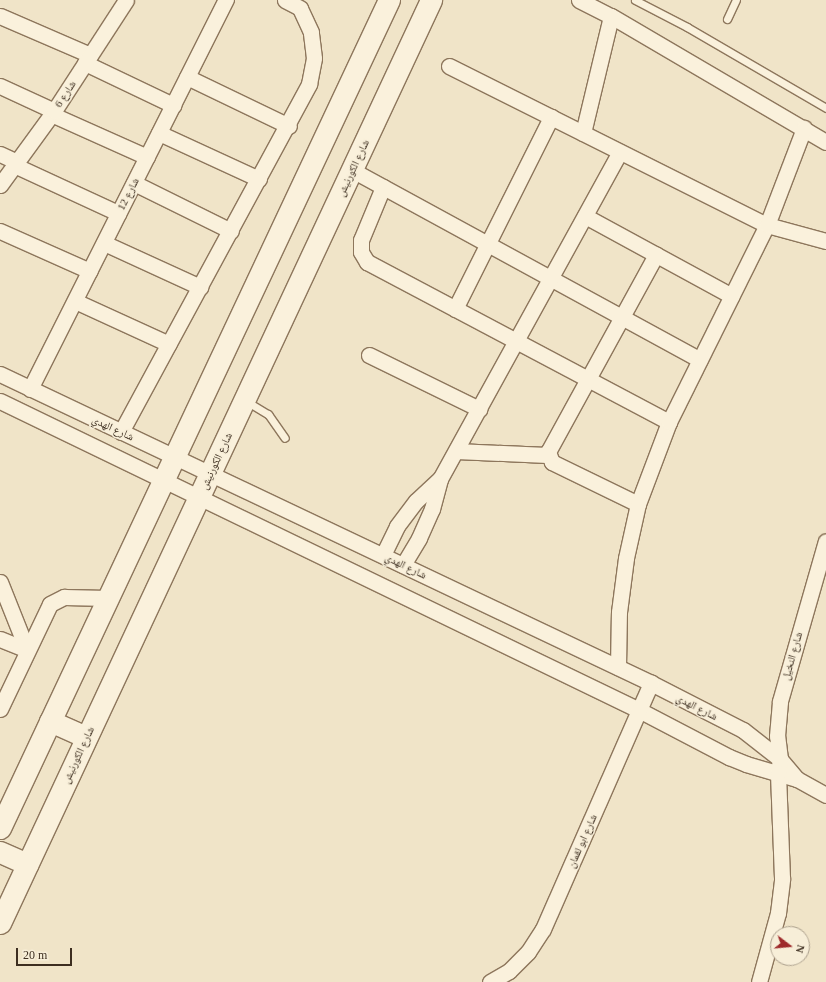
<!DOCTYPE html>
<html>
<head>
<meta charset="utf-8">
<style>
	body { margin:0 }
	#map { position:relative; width:826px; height:982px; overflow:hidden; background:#f0e4c8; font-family:"Times New Roman","Noto Naskh Arabic",serif }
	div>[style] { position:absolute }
	.roads { filter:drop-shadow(1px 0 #8d765c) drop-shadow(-1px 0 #8d765c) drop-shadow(0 1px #8d765c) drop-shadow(0 -1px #8d765c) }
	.lane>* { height:7px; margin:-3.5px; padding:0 3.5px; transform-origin:3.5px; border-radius:3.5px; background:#faf1dc }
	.street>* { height:15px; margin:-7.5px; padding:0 7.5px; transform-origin:7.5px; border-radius:7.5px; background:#faf1dc }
	.secondary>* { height:21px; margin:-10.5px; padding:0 10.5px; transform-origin:10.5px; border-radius:10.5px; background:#faf1dc }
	span { translate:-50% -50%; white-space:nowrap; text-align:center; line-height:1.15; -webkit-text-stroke:3px #f7eed8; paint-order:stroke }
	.street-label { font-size:11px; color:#3d2e20 }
	.north { position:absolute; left:770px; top:926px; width:40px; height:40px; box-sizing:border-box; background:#f7eed8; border:1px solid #ada18e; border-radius:50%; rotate:106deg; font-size:11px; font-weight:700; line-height:16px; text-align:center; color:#3d2e20 }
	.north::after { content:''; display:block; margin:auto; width:14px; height:18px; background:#9e2a2b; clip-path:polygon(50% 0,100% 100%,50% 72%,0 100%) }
	.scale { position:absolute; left:16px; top:948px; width:56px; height:18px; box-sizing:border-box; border:2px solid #3d2e20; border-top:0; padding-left:5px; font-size:12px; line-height:14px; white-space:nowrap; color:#3d2e20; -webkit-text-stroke:3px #f7eed8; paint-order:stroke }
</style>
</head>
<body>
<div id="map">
	<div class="roads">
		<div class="lane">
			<i style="left:635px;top:0;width:59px;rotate:27.4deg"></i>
			<i style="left:687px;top:27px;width:161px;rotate:30.2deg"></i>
			<i style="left:727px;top:19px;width:21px;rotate:-65deg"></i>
			<i style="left:246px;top:401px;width:26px;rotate:31deg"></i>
			<i style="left:268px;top:414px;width:29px;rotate:55deg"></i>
		</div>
		<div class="street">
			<i style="left:579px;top:0;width:36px;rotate:27deg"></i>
			<i style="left:611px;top:16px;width:249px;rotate:30.4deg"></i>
			<i style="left:0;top:16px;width:98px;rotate:23.4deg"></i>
			<i style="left:85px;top:63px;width:98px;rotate:25.5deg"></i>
			<i style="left:449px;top:66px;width:356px;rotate:26.6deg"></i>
			<i style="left:767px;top:225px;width:61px;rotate:15.2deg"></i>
			<i style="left:187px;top:77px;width:113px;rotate:25.7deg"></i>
			<i style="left:0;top:86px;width:60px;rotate:24.8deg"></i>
			<i style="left:51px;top:114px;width:105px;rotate:24.1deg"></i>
			<i style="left:159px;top:133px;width:110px;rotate:24.7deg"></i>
			<i style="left:583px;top:133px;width:120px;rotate:-76.5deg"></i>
			<i style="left:0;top:154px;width:19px;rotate:25deg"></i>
			<i style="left:14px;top:165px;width:115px;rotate:24.8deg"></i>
			<i style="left:352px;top:170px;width:396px;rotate:28.6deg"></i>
			<i style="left:134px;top:183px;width:108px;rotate:26.3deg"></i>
			<i style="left:0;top:185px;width:92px;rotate:-53.9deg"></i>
			<i style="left:54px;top:111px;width:132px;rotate:-57deg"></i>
			<i style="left:383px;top:187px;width:57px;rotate:112.5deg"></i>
			<i style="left:361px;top:240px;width:12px;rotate:90deg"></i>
			<i style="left:361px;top:252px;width:12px;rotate:59deg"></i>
			<i style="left:367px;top:262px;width:342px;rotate:27.9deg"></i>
			<i style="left:585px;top:216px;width:167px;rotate:28.6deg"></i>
			<i style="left:0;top:231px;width:98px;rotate:24deg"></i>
			<i style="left:104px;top:243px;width:106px;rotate:24.6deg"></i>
			<i style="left:75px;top:301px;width:103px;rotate:24.6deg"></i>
			<i style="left:455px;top:309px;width:215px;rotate:-63.4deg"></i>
			<i style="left:369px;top:355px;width:123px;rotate:26.1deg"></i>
			<i style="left:0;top:374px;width:721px;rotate:25.39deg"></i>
			<i style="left:651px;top:683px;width:103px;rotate:27.1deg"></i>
			<i style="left:743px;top:730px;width:47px;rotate:38.1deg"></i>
			<i style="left:780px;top:759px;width:26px;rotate:50deg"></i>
			<i style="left:30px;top:389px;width:436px;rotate:-63.3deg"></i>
			<i style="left:0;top:401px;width:710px;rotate:25.81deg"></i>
			<i style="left:639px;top:710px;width:102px;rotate:27.6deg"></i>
			<i style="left:729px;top:757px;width:18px;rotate:22deg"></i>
			<i style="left:746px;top:764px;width:53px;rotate:16.4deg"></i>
			<i style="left:797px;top:779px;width:33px;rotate:29deg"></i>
			<i style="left:121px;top:432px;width:396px;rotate:-61.6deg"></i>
			<i style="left:309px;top:84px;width:26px;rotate:-79deg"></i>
			<i style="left:314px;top:58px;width:26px;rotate:-97deg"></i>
			<i style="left:311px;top:32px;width:26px;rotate:-115deg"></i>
			<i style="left:300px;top:8px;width:17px;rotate:-152deg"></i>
			<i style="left:456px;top:451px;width:91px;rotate:2.5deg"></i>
			<i style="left:638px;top:504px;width:96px;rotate:-154deg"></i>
			<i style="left:552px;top:462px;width:11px;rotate:-112deg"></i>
			<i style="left:548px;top:452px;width:225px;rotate:-61.3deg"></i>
			<i style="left:383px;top:555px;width:32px;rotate:-64deg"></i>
			<i style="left:397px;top:526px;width:31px;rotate:-53deg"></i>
			<i style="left:416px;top:501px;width:33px;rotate:-43deg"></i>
			<i style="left:403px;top:565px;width:31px;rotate:-59deg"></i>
			<i style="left:419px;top:538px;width:32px;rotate:-66deg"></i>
			<i style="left:432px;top:509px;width:31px;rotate:-75deg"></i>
			<i style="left:440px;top:479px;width:373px;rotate:-61.2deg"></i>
			<i style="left:0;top:582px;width:73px;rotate:68.3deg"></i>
			<i style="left:0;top:639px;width:29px;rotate:22deg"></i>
			<i style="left:618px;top:667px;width:55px;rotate:-89deg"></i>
			<i style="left:619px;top:612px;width:54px;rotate:-82.6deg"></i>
			<i style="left:626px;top:558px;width:55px;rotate:-77.5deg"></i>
			<i style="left:638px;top:504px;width:88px;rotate:-69.3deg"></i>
			<i style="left:669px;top:422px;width:220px;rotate:-63.6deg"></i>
			<i style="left:767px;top:225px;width:104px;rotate:-69.1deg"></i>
			<i style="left:0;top:709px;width:116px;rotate:-64.5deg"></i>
			<i style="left:50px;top:604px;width:16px;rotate:-27deg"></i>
			<i style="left:64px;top:597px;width:44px;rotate:1.3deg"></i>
			<i style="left:490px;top:982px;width:22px;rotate:-30deg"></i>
			<i style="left:509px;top:971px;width:27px;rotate:-45deg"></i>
			<i style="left:528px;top:952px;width:27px;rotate:-57deg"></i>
			<i style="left:543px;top:929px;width:269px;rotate:-66.3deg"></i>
			<i style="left:759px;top:982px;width:72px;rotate:-74.6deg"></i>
			<i style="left:778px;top:913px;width:35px;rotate:-83deg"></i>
			<i style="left:782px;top:878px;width:105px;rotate:-92.2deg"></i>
			<i style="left:778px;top:773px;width:14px;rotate:-82deg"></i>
			<i style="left:780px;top:759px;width:23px;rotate:-97deg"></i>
			<i style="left:777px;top:736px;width:35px;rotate:-85deg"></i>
			<i style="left:780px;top:701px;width:166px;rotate:-74deg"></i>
		</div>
		<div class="secondary">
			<i style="left:50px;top:721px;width:39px;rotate:24deg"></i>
			<i style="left:0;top:828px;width:915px;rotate:-64.84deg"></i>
			<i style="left:0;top:852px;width:30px;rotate:24deg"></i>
			<i style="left:0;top:923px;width:1019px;rotate:-64.97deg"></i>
		</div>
	</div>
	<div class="street-label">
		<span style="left:65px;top:94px;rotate:-57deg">شارع 6</span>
		<span style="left:353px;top:168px;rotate:-65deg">شارع الكورنيش</span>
		<span style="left:128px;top:194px;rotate:-63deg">شارع 12</span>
		<span style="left:113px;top:428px;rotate:25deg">شارع الهدي</span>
		<span style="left:216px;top:461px;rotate:-65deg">شارع الكورنيش</span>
		<span style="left:406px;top:566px;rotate:26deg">شارع الهدي</span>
		<span style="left:792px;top:656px;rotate:-74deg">شارع النخيل</span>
		<span style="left:697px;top:707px;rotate:27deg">شارع الهدي</span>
		<span style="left:78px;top:755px;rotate:-65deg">شارع الكورنيش</span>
		<span style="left:582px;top:841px;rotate:-66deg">شارع ابو لقمان</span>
	</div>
	<div class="north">N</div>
	<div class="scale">20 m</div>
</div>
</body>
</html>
